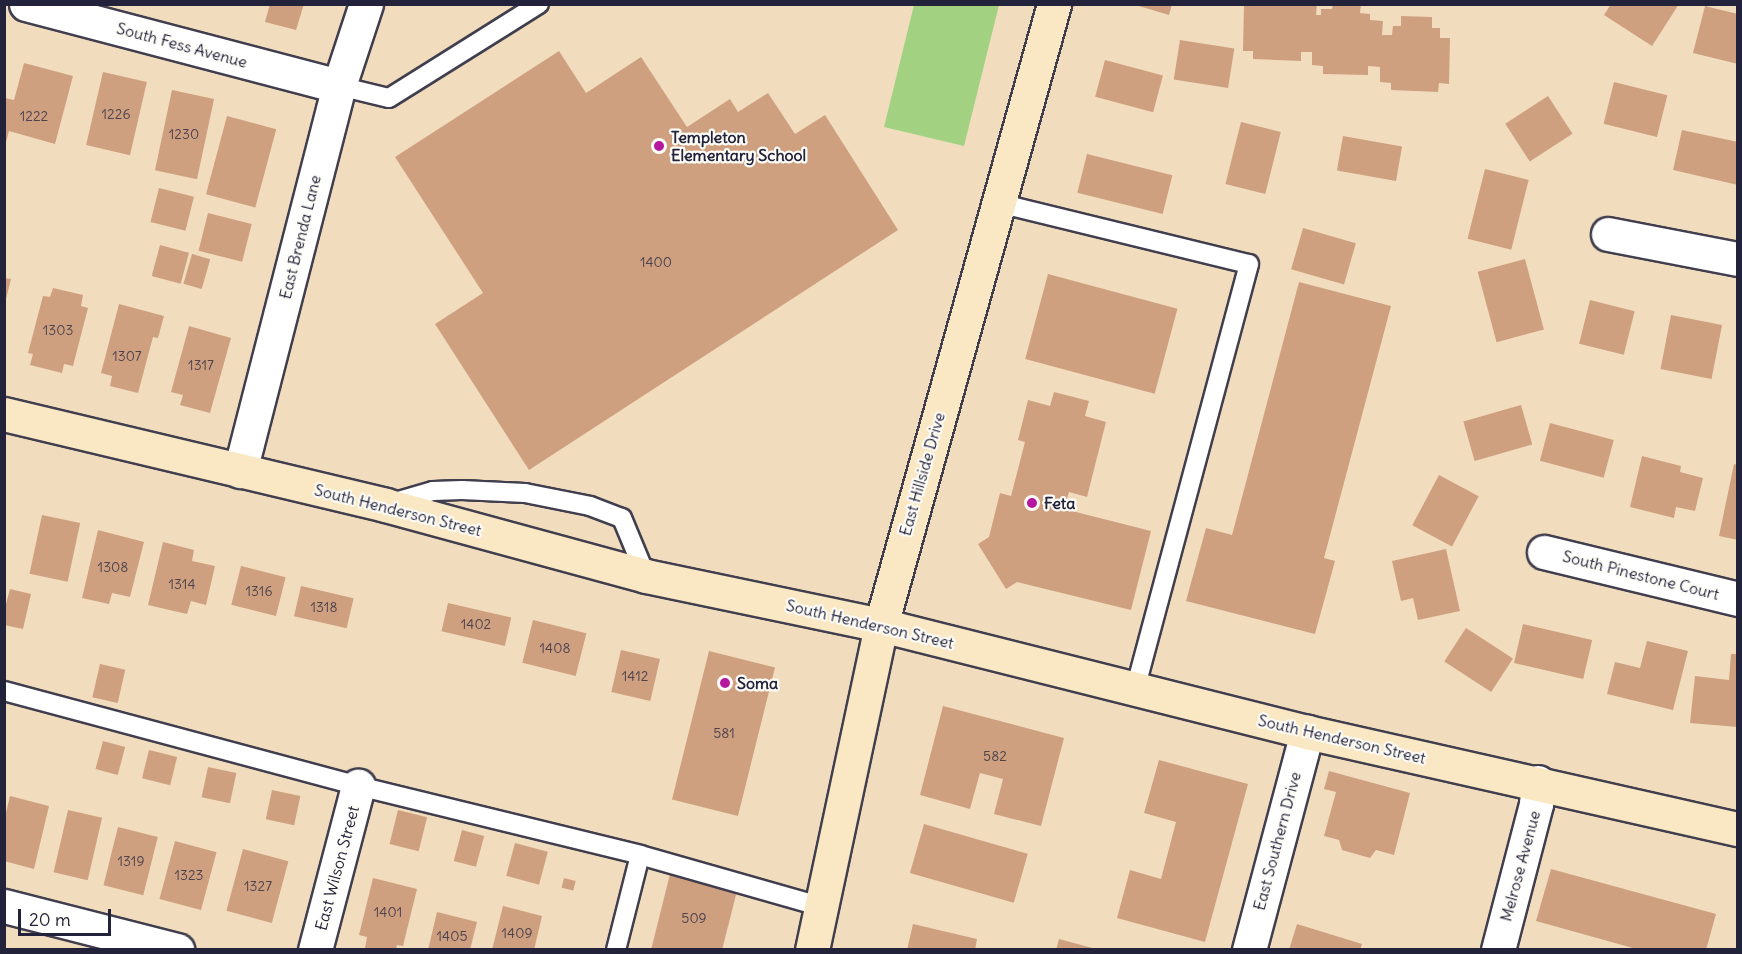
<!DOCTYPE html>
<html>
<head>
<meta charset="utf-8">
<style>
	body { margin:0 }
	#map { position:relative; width:1742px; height:954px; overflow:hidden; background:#f1ddbd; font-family:Delius,sans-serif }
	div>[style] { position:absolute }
	.green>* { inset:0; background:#a2d281 }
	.building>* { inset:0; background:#cea080; transform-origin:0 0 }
	.roads { filter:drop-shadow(2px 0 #413e4e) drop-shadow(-2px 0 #413e4e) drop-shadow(0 2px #413e4e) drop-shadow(0 -2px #413e4e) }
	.lane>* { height:18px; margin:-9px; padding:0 9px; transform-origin:9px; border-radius:9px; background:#fff }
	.street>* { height:33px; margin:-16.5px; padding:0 16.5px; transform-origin:16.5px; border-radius:16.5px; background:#fff }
	.secondary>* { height:33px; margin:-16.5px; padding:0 16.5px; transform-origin:16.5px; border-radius:16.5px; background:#fae7c3 }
	.dots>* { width:16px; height:16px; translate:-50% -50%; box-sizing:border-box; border:3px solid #fdfcf7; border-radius:50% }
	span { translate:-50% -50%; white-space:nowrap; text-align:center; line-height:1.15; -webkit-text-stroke:4.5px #fdfcf7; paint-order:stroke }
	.number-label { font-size:14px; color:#4d424c }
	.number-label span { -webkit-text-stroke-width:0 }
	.street-label { font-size:16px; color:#22223b }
	.poi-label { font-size:16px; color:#22223b; font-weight:700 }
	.left { translate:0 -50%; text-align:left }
	.frame { position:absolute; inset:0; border:6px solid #22223b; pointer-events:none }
	.scale { position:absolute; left:18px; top:909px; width:93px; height:27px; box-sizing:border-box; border:3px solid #22223b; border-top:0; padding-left:8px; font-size:18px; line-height:21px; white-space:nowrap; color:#22223b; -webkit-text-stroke:4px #fdfcf7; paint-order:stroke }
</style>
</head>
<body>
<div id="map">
	<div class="green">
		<i style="clip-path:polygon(914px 5px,999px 5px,964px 146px,884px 127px)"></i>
	</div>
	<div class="building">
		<i style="clip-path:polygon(270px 4px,304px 4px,296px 30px,265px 22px)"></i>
		<i style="clip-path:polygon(1132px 4px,1172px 4px,1169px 15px)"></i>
		<i style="clip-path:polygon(1244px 4px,1317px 4px,1316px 15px,1321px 15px,1321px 9px,1332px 9px,1333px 4px,1361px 4px,1360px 13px,1370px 14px,1370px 20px,1383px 21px,1382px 35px,1392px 35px,1393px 26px,1401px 26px,1401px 16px,1432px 17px,1432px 28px,1440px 28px,1440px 38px,1450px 38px,1449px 84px,1439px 83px,1438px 92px,1391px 90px,1391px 83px,1380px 82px,1380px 67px,1368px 66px,1368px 75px,1323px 74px,1323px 66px,1312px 65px,1312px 52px,1301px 52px,1301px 61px,1253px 59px,1253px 51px,1243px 51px)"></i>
		<i style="clip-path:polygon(1611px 4px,1679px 4px,1652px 46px,1604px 15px)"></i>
		<i style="clip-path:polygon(1705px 6px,1738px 14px,1738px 64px,1693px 53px)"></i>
		<i style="left:1180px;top:40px;width:55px;height:40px;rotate:9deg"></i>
		<i style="clip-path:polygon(559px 51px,586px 93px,641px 57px,687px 127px,730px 99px,738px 112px,768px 93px,795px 134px,825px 115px,898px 230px,529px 470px,435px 324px,483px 293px,395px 157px)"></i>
		<i style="left:1105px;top:60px;width:60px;height:38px;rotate:15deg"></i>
		<i style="clip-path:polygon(24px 63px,73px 76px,55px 144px,9px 131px,5px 146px,5px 98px,14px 100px)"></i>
		<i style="left:103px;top:72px;width:45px;height:75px;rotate:13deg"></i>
		<i style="left:1614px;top:82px;width:55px;height:43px;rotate:14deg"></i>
		<i style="left:172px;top:90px;width:43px;height:82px;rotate:12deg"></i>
		<i style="left:1548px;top:96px;width:45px;height:51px;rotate:57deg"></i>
		<i style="left:227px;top:116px;width:51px;height:81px;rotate:15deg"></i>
		<i style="left:1241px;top:122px;width:41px;height:64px;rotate:14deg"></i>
		<i style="clip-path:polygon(1682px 130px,1738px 142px,1738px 185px,1673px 170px)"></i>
		<i style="left:1343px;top:136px;width:60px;height:35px;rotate:10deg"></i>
		<i style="left:1087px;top:154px;width:88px;height:40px;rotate:14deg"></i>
		<i style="left:1485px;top:169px;width:45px;height:72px;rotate:14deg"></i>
		<i style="left:159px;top:188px;width:36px;height:35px;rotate:14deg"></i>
		<i style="left:208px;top:213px;width:45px;height:39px;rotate:14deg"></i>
		<i style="left:1303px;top:228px;width:55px;height:43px;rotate:16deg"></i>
		<i style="left:160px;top:245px;width:30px;height:32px;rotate:15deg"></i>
		<i style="left:192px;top:254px;width:19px;height:31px;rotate:16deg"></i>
		<i style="left:1525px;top:259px;width:73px;height:49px;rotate:75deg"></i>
		<i style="left:1048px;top:274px;width:134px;height:88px;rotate:15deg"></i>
		<i style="clip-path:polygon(4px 278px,11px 279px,5px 303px,4px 303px)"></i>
		<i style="clip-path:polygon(1299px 282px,1391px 306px,1324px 558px,1335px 561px,1315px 634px,1186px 601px,1206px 528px,1232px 535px)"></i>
		<i style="clip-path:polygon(53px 288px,83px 295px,81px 306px,88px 308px,73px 366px,64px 364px,62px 373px,30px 365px,33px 354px,28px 353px,43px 296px,50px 297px)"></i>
		<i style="left:1590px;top:300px;width:46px;height:45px;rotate:14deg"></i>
		<i style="clip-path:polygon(119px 304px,164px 316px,158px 338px,153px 337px,138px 393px,110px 386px,112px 376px,101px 373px)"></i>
		<i style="left:1671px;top:315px;width:52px;height:55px;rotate:11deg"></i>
		<i style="clip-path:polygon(189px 326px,231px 338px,210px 413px,180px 405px,183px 395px,171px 392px)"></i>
		<i style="clip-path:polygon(1054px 392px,1089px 401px,1085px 416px,1106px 422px,1087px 497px,1069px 492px,1064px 509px,1151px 531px,1131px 610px,1017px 582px,1006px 589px,978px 544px,989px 537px,1000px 493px,1011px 496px,1025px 442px,1018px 440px,1028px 400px,1050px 406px)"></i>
		<i style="left:1521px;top:405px;width:41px;height:60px;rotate:74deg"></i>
		<i style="left:1550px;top:423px;width:66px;height:39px;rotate:15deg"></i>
		<i style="clip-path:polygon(1642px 456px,1681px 466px,1680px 472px,1703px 478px,1695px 511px,1676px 507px,1674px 518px,1630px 507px)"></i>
		<i style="clip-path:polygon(1734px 464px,1738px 465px,1738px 540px,1719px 536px)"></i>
		<i style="left:1439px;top:475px;width:45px;height:57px;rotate:28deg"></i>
		<i style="left:42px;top:515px;width:39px;height:60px;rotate:12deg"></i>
		<i style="clip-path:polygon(98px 530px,144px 542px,130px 597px,112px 593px,109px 604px,82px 598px)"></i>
		<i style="clip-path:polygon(163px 542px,194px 550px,192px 561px,215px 566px,206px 605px,191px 601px,187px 614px,148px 605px)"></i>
		<i style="clip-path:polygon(1446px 549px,1460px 611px,1418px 620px,1413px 598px,1401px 601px,1392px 561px)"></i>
		<i style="left:241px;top:566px;width:46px;height:40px;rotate:14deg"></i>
		<i style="left:301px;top:586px;width:54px;height:31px;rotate:13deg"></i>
		<i style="clip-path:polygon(10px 589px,31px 594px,23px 629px,4px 625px,4px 611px)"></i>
		<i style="left:448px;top:603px;width:65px;height:29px;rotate:13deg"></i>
		<i style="left:533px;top:620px;width:55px;height:44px;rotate:14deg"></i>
		<i style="left:1523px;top:624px;width:71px;height:40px;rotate:13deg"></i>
		<i style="left:1466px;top:628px;width:56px;height:40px;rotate:33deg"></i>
		<i style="clip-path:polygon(1647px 641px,1688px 651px,1673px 710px,1607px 694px,1615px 662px,1640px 668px)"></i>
		<i style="left:621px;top:650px;width:40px;height:43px;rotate:13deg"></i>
		<i style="left:709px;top:651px;width:68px;height:153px;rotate:14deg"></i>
		<i style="clip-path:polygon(1731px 654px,1738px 654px,1738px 727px,1690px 723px,1695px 676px,1729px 680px)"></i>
		<i style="left:100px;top:664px;width:26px;height:34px;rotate:13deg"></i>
		<i style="clip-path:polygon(943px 706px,1064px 738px,1041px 826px,994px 814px,1003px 779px,980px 773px,970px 809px,920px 795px)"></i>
		<i style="left:103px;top:741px;width:23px;height:29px;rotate:15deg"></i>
		<i style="left:149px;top:750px;width:29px;height:29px;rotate:14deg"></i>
		<i style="clip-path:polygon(1159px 760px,1248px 784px,1205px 942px,1117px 918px,1130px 870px,1161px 879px,1176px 822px,1144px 813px)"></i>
		<i style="left:208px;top:767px;width:29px;height:31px;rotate:12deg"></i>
		<i style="clip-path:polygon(1329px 771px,1410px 793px,1394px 855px,1376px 850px,1370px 858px,1342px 850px,1339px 840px,1324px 836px,1336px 792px,1324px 789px)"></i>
		<i style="left:272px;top:790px;width:29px;height:30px;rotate:12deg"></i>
		<i style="clip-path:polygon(10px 796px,49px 806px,34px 869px,4px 861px,4px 821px)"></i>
		<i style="left:68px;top:810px;width:35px;height:64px;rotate:13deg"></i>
		<i style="left:398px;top:810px;width:30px;height:35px;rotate:14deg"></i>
		<i style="left:924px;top:824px;width:108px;height:51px;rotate:16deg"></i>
		<i style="left:118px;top:827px;width:41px;height:60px;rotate:14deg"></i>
		<i style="left:462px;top:830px;width:23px;height:32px;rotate:15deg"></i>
		<i style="left:175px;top:841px;width:43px;height:60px;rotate:15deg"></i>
		<i style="left:515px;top:843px;width:34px;height:34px;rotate:15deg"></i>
		<i style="left:243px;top:849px;width:47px;height:64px;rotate:15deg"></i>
		<i style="clip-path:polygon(1551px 869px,1716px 914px,1706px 950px,1640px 950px,1536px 921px)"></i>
		<i style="clip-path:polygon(671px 870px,738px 887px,722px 950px,651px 950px)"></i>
		<i style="clip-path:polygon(373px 878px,417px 889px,403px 946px,397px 945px,396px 950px,365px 948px,367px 937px,359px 935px)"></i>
		<i style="left:564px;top:878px;width:12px;height:10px;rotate:14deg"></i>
		<i style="clip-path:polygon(503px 906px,542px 916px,534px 950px,492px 950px)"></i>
		<i style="clip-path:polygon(437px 912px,477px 922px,470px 950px,428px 950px)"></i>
		<i style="clip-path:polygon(913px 924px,977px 939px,975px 950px,907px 950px)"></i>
		<i style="clip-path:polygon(1297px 924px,1362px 944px,1360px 950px,1289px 950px)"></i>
		<i style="clip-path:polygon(1059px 939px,1096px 949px,1096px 950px,1056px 950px)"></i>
	</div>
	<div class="roads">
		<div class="lane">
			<i style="left:339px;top:86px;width:51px;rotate:13.5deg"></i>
			<i style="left:389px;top:98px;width:177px;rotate:-32.1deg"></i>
			<i style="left:998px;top:203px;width:258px;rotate:13.7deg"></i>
			<i style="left:1249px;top:264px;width:439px;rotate:105deg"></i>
			<i style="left:392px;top:503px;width:43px;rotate:-16.3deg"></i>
			<i style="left:433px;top:491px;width:29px;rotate:-2deg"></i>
			<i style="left:462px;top:490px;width:63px;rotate:2.7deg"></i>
			<i style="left:525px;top:493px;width:66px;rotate:11.3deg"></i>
			<i style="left:590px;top:506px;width:34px;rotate:21deg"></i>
			<i style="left:622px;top:518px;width:63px;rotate:67.5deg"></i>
			<i style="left:4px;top:691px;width:367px;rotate:15deg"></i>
			<i style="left:358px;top:786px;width:290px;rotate:13.7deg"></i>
			<i style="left:640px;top:855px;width:189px;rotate:15.9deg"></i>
			<i style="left:616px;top:950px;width:98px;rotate:-75.8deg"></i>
		</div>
		<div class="street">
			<i style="left:26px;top:4px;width:324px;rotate:14.7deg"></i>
			<i style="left:1608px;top:234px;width:132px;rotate:10.9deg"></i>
			<i style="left:240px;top:471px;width:398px;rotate:-75.6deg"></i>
			<i style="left:339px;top:86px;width:86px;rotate:-71.8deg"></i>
			<i style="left:1544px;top:552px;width:200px;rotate:13.6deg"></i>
			<i style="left:4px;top:906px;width:179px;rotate:14.3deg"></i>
			<i style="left:315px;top:950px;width:170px;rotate:-75.3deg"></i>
			<i style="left:1249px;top:950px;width:226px;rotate:-75.1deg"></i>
			<i style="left:1498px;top:950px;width:151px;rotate:-75.4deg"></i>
			<i style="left:1536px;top:804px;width:22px;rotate:-85deg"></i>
		</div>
		<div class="secondary">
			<i style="left:4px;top:414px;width:392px;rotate:13.4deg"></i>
			<i style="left:385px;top:505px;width:270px;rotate:15.2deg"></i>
			<i style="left:646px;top:576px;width:240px;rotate:11.8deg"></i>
			<i style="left:881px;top:625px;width:439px;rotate:14.1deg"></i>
			<i style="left:1307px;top:732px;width:442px;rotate:12.7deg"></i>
			<i style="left:812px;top:950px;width:332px;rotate:-78deg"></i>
			<i style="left:881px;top:625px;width:645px;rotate:-74.43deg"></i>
		</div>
	</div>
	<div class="dots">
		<i style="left:659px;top:146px;background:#b5179e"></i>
		<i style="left:1032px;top:503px;background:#b5179e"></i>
		<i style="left:725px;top:683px;background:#b5179e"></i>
	</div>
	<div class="number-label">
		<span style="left:116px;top:114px">1226</span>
		<span style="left:34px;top:116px">1222</span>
		<span style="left:184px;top:134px">1230</span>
		<span style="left:656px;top:262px">1400</span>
		<span style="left:58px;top:330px">1303</span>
		<span style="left:127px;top:356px">1307</span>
		<span style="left:201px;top:365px">1317</span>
		<span style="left:113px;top:567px">1308</span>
		<span style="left:182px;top:584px">1314</span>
		<span style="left:259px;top:591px">1316</span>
		<span style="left:324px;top:607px">1318</span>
		<span style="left:476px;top:624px">1402</span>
		<span style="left:555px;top:648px">1408</span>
		<span style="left:635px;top:676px">1412</span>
		<span style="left:724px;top:733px">581</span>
		<span style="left:995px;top:756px">582</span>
		<span style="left:131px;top:861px">1319</span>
		<span style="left:189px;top:875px">1323</span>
		<span style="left:258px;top:886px">1327</span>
		<span style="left:388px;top:912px">1401</span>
		<span style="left:694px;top:918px">509</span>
		<span style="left:517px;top:933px">1409</span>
		<span style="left:452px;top:936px">1405</span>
	</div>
	<div class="street-label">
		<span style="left:182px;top:45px;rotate:15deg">South Fess Avenue</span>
		<span style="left:300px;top:237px;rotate:-76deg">East Brenda Lane</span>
		<span style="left:922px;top:474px;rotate:-74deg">East Hillside Drive</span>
		<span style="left:398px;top:510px;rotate:14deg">South Henderson Street</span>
		<span style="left:1641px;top:575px;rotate:14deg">South Pinestone Court</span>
		<span style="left:870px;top:624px;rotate:13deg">South Henderson Street</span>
		<span style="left:1342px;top:739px;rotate:13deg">South Henderson Street</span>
		<span style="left:1277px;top:841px;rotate:-75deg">East Southern Drive</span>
		<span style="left:1520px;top:866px;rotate:-75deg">Melrose Avenue</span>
		<span style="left:337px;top:868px;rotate:-75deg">East Wilson Street</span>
	</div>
	<div class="poi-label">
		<span class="left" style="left:671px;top:146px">Templeton<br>Elementary School</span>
		<span class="left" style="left:1044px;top:503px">Feta</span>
		<span class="left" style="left:737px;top:683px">Soma</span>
	</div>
	<div class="frame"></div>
	<div class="scale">20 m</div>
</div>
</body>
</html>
